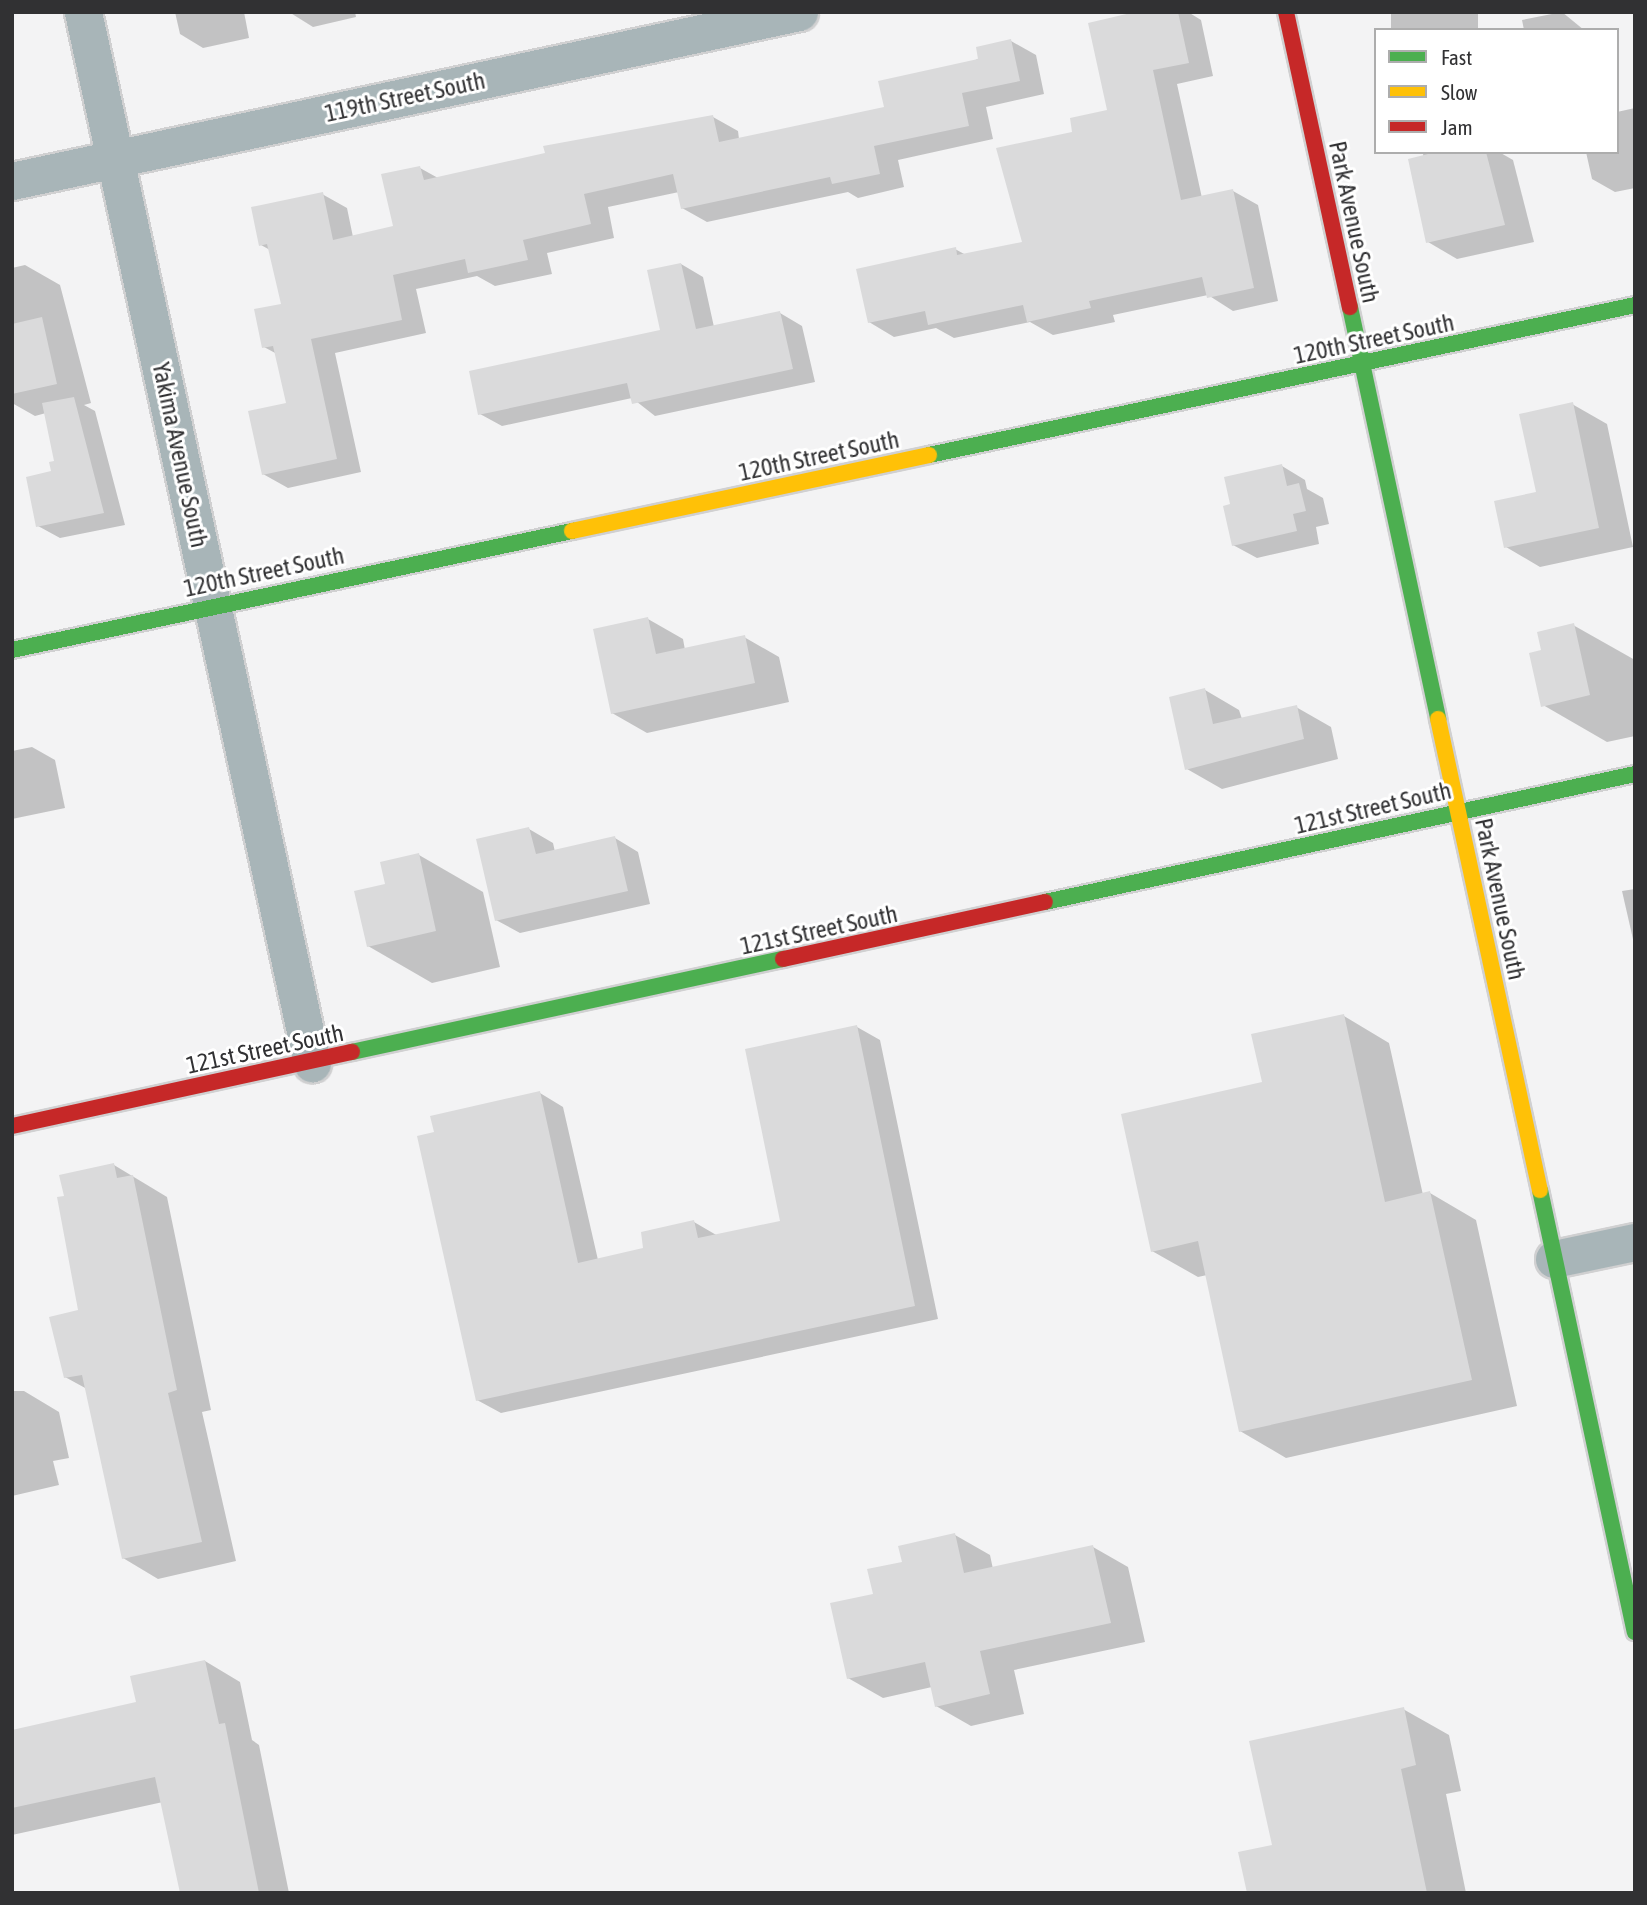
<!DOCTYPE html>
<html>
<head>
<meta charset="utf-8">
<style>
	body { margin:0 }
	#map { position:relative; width:1647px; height:1905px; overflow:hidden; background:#f3f3f4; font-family:"Asap Condensed",sans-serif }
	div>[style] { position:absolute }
	.shadow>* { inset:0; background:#0003; transform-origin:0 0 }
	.building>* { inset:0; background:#dadadb }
	.roads { filter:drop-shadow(2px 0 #d0d0d1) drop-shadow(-2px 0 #d0d0d1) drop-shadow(0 2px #d0d0d1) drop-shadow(0 -2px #d0d0d1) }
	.street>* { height:37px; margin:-18.5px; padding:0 18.5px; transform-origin:18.5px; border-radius:18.5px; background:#a8b5b8 }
	.fast>* { height:16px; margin:-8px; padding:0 8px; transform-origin:8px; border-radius:8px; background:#4caf50 }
	.slow>* { height:16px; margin:-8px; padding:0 8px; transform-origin:8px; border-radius:8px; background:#ffc107 }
	.jam>* { height:16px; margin:-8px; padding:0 8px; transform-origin:8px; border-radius:8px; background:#c62828 }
	span { translate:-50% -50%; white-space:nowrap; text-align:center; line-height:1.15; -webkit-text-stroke:6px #fff; paint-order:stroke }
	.street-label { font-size:24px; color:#313133 }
	.frame { position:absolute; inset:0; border:14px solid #313133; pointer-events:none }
	.legend { position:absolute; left:1374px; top:28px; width:245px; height:126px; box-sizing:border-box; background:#fff; border:2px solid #adadad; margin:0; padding:9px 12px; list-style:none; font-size:21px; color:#313133 }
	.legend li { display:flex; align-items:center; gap:14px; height:35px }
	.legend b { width:35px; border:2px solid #adadad }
</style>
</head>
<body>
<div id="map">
	<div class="shadow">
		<i style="clip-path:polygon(175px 12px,244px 12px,249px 38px,203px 48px,180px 34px)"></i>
		<i style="clip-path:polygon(355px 12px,356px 17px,313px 27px,289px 12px)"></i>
		<i style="clip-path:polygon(1143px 12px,1188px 12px,1201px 20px,1213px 76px,1177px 84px,1202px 198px,1233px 191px,1258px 205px,1278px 301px,1233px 311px,1208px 295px,1113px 315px,1115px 322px,1053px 335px,1030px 322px,954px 338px,936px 328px,894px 337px,869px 322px,955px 249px,966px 255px,1024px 243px,1074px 133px,1109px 111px)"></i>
		<i style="left:1391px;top:12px;width:87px;height:18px"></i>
		<i style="clip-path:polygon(1562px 12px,1584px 30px,1524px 30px,1522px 20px)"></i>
		<i style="clip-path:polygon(1011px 41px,1036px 55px,1044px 94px,986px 107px,993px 139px,898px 160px,904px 187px,858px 198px,848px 192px,707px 222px,682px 208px,679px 192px,608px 207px,614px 238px,547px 253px,552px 274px,495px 286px,477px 276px,416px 289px,426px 333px,335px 353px,361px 472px,288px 488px,263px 474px,288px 404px,277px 354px,264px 347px,283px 305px,270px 250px,261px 245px,322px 194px,347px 208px,353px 237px,395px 228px,420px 168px,438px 178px,713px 117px,738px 131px,739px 139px,886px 108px)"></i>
		<i style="clip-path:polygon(1635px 108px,1635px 188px,1615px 192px,1592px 179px,1586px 152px,1617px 152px,1617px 112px)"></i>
		<i style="clip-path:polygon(1423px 152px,1499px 152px,1513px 160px,1534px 242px,1457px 259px,1428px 242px)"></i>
		<i style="clip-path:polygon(681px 264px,703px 277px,714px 327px,780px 313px,802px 326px,815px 382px,655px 416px,632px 398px,502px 426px,480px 414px,662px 331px)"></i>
		<i style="clip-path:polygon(25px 265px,60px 285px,91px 403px,84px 405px,95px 411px,125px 525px,60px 538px,38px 526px,56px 463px,46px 413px,35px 416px,12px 403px,12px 268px)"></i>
		<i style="clip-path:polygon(1572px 404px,1607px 424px,1633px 547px,1540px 567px,1506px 547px,1538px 494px)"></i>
		<i style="clip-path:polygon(1282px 466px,1305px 480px,1307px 489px,1323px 498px,1329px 524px,1316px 527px,1319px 544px,1257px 558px,1233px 545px,1232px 506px)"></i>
		<i style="clip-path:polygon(648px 619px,683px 639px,685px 650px,744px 637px,779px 657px,789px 702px,647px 733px,612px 713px)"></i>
		<i style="clip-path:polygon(1573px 625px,1635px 660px,1635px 736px,1607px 742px,1543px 705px)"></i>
		<i style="clip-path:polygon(1205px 690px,1239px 710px,1242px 719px,1296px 707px,1331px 727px,1338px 759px,1222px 789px,1187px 769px)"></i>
		<i style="clip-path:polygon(32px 747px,55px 760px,65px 808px,12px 819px,12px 751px)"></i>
		<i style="clip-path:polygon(529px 829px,553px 843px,555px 852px,615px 838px,638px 852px,650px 904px,520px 933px,496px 920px)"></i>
		<i style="clip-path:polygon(419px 855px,483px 892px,500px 967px,432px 983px,368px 946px)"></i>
		<i style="clip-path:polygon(1635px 889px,1635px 948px,1622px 891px)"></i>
		<i style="clip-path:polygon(1344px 1016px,1389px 1043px,1423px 1195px,1430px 1193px,1476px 1220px,1517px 1406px,1286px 1458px,1240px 1431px,1207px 1275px,1198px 1277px,1152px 1251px,1264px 1083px)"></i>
		<i style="clip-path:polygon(857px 1027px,880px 1040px,938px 1319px,501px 1413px,477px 1400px,540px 1093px,563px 1107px,598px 1260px,645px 1250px,694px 1222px,718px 1236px,783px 1222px)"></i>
		<i style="clip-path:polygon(114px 1165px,167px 1197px,211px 1410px,202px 1412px,236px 1561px,158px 1579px,123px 1558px,87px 1389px,65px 1377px,80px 1311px,66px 1197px)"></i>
		<i style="clip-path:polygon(12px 1391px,24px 1391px,59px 1412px,69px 1458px,53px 1461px,59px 1485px,12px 1496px)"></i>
		<i style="clip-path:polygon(955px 1535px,990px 1555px,993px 1569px,1093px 1547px,1128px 1567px,1145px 1642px,1014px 1670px,1024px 1714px,971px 1726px,936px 1706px,932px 1687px,883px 1698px,848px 1678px,875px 1596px,904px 1563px)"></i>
		<i style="clip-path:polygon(205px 1661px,240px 1682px,252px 1740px,259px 1745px,289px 1893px,182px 1893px,163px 1802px,12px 1835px,12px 1731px,138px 1704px)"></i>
		<i style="clip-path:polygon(1403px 1709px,1449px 1735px,1461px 1791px,1446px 1794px,1466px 1893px,1249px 1893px,1274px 1846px)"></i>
	</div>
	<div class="building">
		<i style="clip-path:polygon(1135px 12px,1178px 12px,1189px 63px,1153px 70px,1181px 200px,1233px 189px,1254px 288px,1207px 298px,1202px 277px,1089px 301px,1091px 308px,1027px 322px,1023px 305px,928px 325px,925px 311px,868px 323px,856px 269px,956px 247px,957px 255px,1022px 242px,996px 148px,1072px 132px,1070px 118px,1107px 110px,1088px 23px)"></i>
		<i style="clip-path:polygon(1011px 39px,1020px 81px,962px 93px,969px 126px,874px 146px,880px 174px,832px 184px,830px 177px,681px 209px,673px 174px,584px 194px,591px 224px,523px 240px,528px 260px,468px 273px,465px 259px,393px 275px,402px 320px,311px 339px,337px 459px,262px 475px,248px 411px,286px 403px,273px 346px,262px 348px,254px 309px,281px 304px,267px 244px,259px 246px,251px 207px,323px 192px,333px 240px,393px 226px,381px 174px,420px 166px,424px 180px,545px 153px,543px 146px,713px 115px,719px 142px,884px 107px,878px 81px,978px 59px,976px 47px)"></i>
		<i style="clip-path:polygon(1436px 152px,1486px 152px,1505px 225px,1426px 243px,1408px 159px)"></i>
		<i style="clip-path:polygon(681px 263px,696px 329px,780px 311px,793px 369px,632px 404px,627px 383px,478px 415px,469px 371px,660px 330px,647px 270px)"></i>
		<i style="clip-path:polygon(42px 317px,57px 384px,12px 394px,12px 324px)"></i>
		<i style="clip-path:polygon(74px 397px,104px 513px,36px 527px,26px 477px,51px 471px,49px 462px,54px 461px,42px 403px)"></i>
		<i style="clip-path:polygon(1573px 402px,1599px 528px,1504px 548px,1494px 501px,1536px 492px,1519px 414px)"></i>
		<i style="clip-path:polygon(1282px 464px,1287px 486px,1299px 483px,1306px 511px,1293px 514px,1297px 531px,1232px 546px,1223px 506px,1230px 504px,1224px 477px)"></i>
		<i style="clip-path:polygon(648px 617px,656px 654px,745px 635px,755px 683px,611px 714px,593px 629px)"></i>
		<i style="clip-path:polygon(1574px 623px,1590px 695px,1541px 707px,1529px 653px,1541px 650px,1537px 632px)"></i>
		<i style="clip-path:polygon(1205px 688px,1213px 724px,1297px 705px,1304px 739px,1185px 770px,1169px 697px)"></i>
		<i style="clip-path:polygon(529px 827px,536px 854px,615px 836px,628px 891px,495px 921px,476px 839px)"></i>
		<i style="clip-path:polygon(419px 853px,436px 931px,367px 947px,354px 891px,385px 884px,380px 862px)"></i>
		<i style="clip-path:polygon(1344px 1014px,1385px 1202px,1430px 1191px,1472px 1380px,1239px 1432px,1198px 1241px,1151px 1252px,1121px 1114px,1262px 1082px,1251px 1034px)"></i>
		<i style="clip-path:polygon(857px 1025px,915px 1306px,476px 1401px,417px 1136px,434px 1132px,430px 1116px,540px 1091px,578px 1263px,643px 1248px,641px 1232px,694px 1220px,698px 1238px,780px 1221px,745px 1049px)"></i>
		<i style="clip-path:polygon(114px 1163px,117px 1178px,133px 1175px,177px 1390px,168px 1393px,202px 1542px,122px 1559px,82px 1375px,64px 1378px,49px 1317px,78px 1310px,57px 1197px,64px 1196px,59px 1175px)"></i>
		<i style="clip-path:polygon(955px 1533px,964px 1573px,1093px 1545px,1111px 1623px,980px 1651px,990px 1694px,935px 1707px,925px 1662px,847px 1679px,830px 1603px,873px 1594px,867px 1569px,902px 1562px,898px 1546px)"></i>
		<i style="clip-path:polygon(205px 1660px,219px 1724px,225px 1723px,259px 1893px,180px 1893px,155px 1777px,12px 1808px,12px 1730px,136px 1702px,130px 1676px)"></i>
		<i style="clip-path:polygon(1404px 1707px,1416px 1765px,1401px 1769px,1427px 1893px,1247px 1893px,1238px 1852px,1272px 1845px,1249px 1741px)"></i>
	</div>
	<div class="roads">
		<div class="street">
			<i style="left:83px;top:12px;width:1076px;rotate:77.71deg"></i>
			<i style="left:12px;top:181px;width:805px;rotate:-12.12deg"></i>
			<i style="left:1554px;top:1259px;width:83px;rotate:-11.9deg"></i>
		</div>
		<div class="fast">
			<i style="left:1350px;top:307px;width:421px;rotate:77.9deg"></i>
			<i style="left:929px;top:455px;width:722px;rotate:-11.99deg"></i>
			<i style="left:12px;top:650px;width:573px;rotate:-12deg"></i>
			<i style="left:1045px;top:902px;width:604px;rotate:-12.24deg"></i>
			<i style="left:352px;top:1052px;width:441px;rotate:-12.2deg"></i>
			<i style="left:1540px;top:1190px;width:452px;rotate:77.9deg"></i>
		</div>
		<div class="slow">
			<i style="left:572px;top:531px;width:365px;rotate:-12deg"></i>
			<i style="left:1438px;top:719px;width:482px;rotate:77.8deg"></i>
		</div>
		<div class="jam">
			<i style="left:1286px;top:12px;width:302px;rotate:77.8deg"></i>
			<i style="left:783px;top:959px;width:268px;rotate:-12.3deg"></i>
			<i style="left:12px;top:1126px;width:348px;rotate:-12.3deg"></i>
		</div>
	</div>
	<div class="street-label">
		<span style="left:405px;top:97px;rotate:-12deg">119th Street South</span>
		<span style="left:1354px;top:222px;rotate:78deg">Park Avenue South</span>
		<span style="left:1374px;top:339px;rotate:-12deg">120th Street South</span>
		<span style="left:180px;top:455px;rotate:78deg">Yakima Avenue South</span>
		<span style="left:819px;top:456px;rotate:-12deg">120th Street South</span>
		<span style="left:264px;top:572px;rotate:-12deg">120th Street South</span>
		<span style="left:1373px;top:808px;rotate:-13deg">121st Street South</span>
		<span style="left:1500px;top:899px;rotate:78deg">Park Avenue South</span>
		<span style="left:819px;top:930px;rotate:-12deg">121st Street South</span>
		<span style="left:265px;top:1049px;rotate:-12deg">121st Street South</span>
	</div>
	<div class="frame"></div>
	<ul class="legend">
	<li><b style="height:9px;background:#4caf50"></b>Fast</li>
	<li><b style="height:9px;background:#ffc107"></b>Slow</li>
	<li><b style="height:9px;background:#c62828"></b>Jam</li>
	</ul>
</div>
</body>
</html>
